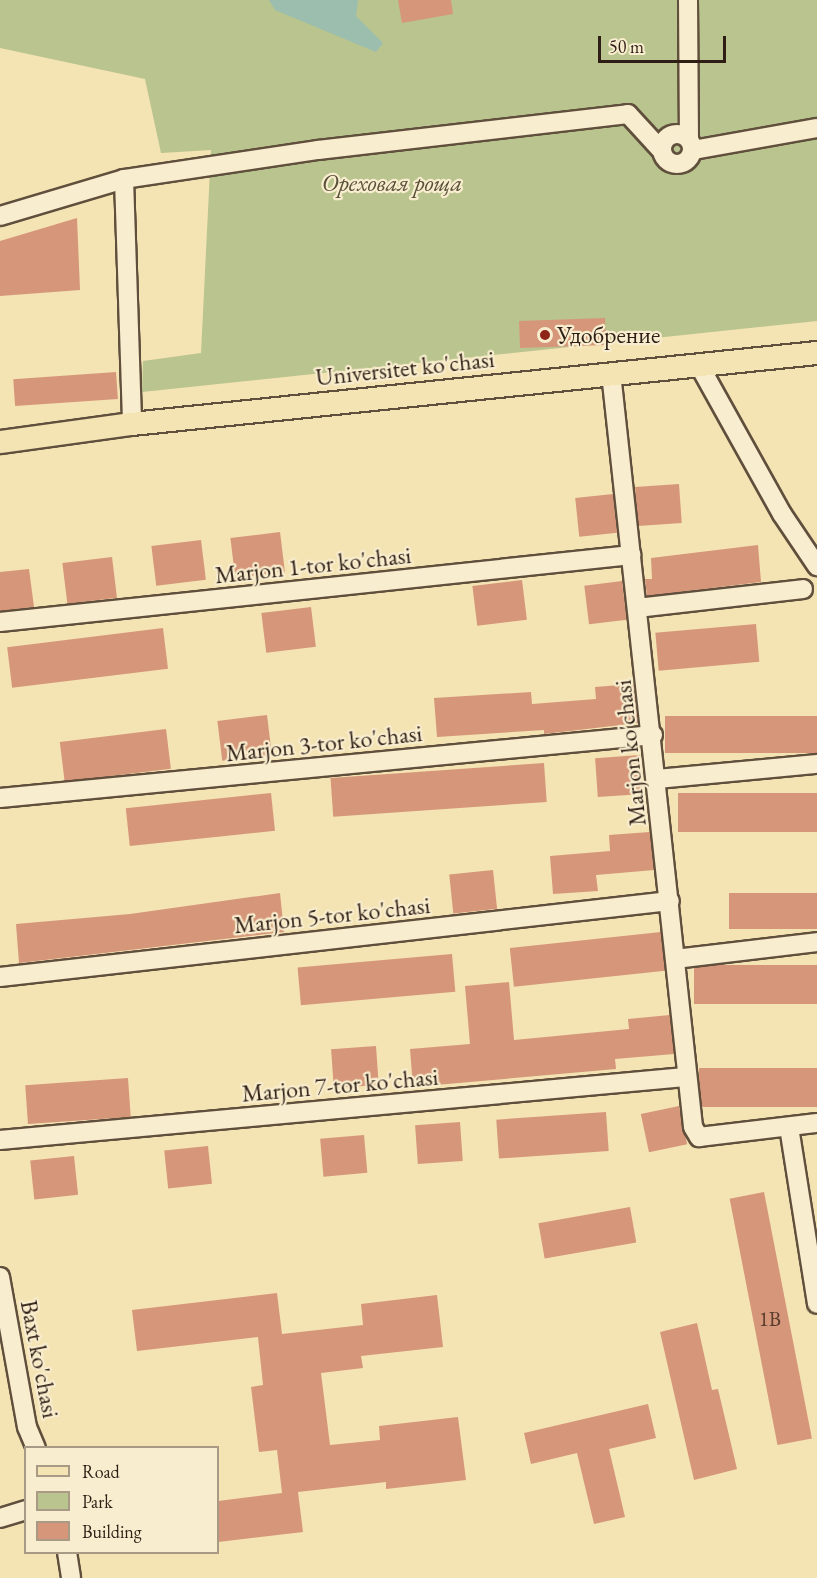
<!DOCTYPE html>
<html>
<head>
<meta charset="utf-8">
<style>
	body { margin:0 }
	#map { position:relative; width:817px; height:1578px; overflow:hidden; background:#f4e3b3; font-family:"EB Garamond",serif }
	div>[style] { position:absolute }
	.green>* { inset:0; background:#b9c48e }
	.water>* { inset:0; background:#9cbeaf }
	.building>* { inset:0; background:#d69679; transform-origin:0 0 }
	.roads { filter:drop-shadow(2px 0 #604f3c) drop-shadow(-2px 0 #604f3c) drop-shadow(0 2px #604f3c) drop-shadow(0 -2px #604f3c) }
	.minor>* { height:18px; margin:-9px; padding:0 9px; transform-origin:9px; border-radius:9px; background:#f8edce }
	.minor>.ring { margin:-9px; padding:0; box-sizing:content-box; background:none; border:18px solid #f8edce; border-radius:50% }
	.major>* { height:22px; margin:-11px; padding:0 11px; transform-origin:11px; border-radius:11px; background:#f4e3b3 }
	.dots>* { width:16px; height:16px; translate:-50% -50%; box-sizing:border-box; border:3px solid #f8edce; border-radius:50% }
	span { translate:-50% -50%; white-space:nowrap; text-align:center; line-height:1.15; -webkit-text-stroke:4.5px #f8edce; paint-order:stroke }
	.number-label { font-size:21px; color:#593c2e }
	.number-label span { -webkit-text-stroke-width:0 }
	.park-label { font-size:24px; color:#585039; font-style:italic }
	.poi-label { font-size:24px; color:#2f1e15 }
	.left { translate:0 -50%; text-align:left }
	.street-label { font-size:24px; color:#2f1e15 }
	.legend { position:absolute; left:24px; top:1446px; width:195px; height:108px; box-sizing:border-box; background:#f8edce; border:2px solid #a89a84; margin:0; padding:8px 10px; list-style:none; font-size:18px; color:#2f1e15 }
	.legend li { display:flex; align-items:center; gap:12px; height:30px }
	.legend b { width:30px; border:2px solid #a89a84 }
	.scale { position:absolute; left:598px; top:36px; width:128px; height:27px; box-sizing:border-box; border:3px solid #2f1e15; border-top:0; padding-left:8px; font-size:18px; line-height:21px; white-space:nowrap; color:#2f1e15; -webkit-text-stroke:4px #f8edce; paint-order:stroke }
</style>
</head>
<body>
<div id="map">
	<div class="green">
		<i style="clip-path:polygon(0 0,817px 0,817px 321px,142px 392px,143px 361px,201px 353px,211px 150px,161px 153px,145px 79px,0 48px)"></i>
	</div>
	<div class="water">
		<i style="clip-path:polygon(269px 0,358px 0,356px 16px,383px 43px,376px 52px,275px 10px)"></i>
	</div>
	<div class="building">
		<i style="clip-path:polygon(398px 0,451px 0,453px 14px,402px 23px)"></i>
		<i style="clip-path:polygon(77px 218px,80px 290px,0 296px,0 241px)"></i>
		<i style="left:605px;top:318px;width:27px;height:86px;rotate:88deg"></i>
		<i style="left:116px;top:372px;width:27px;height:103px;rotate:86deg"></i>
		<i style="left:679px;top:484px;width:39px;height:44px;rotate:86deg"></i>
		<i style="left:613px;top:494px;width:39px;height:38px;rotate:84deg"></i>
		<i style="left:280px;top:532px;width:40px;height:50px;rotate:83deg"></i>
		<i style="left:201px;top:540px;width:40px;height:50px;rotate:83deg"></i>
		<i style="clip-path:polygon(758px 545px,761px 582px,647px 596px,645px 579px,652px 579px,651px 558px)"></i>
		<i style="left:112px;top:557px;width:41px;height:50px;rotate:83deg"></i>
		<i style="clip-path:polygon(29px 569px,34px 607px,0 611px,0 572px)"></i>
		<i style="left:522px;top:580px;width:40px;height:50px;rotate:83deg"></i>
		<i style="left:622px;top:581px;width:39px;height:38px;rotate:83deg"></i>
		<i style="left:311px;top:607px;width:40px;height:50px;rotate:83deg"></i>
		<i style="left:756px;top:624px;width:38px;height:101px;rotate:85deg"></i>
		<i style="left:163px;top:628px;width:41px;height:157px;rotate:83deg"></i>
		<i style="clip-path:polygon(633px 684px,638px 723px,544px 734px,544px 730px,437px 737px,434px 698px,531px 692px,532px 704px,596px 699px,595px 687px)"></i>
		<i style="left:267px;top:715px;width:40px;height:50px;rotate:83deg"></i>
		<i style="left:817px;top:716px;width:37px;height:152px;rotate:90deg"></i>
		<i style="left:166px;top:729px;width:40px;height:107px;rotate:83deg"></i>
		<i style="left:640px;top:755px;width:39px;height:45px;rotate:86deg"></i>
		<i style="left:544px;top:763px;width:39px;height:214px;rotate:86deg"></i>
		<i style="left:271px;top:793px;width:38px;height:146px;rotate:84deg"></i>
		<i style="left:817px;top:793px;width:39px;height:139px;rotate:90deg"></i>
		<i style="clip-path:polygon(650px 832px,654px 870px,596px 875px,598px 891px,553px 894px,550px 856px,610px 851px,609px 835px)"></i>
		<i style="left:493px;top:870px;width:39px;height:44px;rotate:84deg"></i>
		<i style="clip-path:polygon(280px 893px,284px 932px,19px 963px,16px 924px,130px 914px)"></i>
		<i style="left:817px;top:893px;width:36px;height:88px;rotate:90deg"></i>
		<i style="left:661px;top:932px;width:39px;height:152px;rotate:84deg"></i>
		<i style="left:452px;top:954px;width:38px;height:155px;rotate:85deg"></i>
		<i style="left:817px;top:965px;width:39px;height:123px;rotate:90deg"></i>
		<i style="clip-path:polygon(509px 982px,514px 1040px,629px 1029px,628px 1019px,670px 1015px,674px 1054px,615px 1059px,616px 1069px,413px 1087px,410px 1049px,470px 1044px,465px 986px)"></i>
		<i style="left:376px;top:1046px;width:39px;height:45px;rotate:86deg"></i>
		<i style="left:817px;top:1068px;width:39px;height:118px;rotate:90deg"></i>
		<i style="left:128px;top:1078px;width:39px;height:103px;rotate:86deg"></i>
		<i style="left:679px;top:1106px;width:39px;height:39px;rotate:78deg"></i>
		<i style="left:606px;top:1112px;width:39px;height:110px;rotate:86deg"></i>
		<i style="left:460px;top:1122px;width:39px;height:45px;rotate:86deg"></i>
		<i style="left:364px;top:1135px;width:38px;height:44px;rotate:85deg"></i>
		<i style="left:208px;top:1146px;width:38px;height:44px;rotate:84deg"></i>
		<i style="left:74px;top:1156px;width:39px;height:44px;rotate:84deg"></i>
		<i style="left:764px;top:1192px;width:251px;height:35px;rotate:79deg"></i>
		<i style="left:630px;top:1207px;width:36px;height:93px;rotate:80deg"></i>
		<i style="clip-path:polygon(277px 1293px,282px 1334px,363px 1325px,361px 1304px,437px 1295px,443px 1347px,361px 1356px,363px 1368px,321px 1373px,330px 1445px,380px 1440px,379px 1426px,458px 1417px,466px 1480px,386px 1489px,386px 1482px,298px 1492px,303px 1532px,218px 1542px,218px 1501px,282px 1493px,277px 1450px,259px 1452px,251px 1387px,263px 1385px,258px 1337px,137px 1351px,132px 1310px)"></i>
		<i style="clip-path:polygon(697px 1323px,712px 1390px,718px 1389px,737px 1469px,694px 1480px,660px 1332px)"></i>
		<i style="clip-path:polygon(648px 1404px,656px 1438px,609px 1449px,625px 1517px,594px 1524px,577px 1453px,531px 1464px,524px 1433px)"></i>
	</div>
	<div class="roads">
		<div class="minor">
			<i style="left:688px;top:0;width:139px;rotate:89.6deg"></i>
			<i class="ring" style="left:662px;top:134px;width:12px;height:12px"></i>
			<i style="left:693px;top:150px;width:126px;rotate:-10.1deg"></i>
			<i style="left:124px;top:179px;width:245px;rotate:88.1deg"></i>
			<i style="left:0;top:216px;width:129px;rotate:-16.6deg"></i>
			<i style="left:124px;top:179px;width:196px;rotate:-8.5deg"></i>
			<i style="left:318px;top:150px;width:312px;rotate:-6.6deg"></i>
			<i style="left:628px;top:114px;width:50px;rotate:47.4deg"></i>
			<i style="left:699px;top:365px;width:171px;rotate:60.9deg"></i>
			<i style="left:782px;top:514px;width:63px;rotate:56.1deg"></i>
			<i style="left:611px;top:373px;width:758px;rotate:83.79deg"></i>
			<i style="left:693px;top:1127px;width:12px;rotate:59deg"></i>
			<i style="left:699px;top:1137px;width:119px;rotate:-6.8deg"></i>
			<i style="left:637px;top:608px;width:167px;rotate:-6.5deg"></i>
			<i style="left:0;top:622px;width:635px;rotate:-6.06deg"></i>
			<i style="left:657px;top:779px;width:161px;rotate:-5.4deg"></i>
			<i style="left:0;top:798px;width:656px;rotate:-5.51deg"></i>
			<i style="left:675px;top:959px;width:143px;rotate:-6.8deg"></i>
			<i style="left:0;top:977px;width:674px;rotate:-6.47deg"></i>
			<i style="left:789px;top:1127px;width:179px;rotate:81deg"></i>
			<i style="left:0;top:1140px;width:688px;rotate:-5.25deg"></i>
			<i style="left:0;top:1277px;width:152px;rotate:79.8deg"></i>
			<i style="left:27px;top:1427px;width:23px;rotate:67deg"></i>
			<i style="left:0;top:1518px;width:27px;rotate:-17deg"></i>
			<i style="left:67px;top:1552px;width:26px;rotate:81deg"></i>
		</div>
		<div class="major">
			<i style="left:0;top:442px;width:133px;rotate:-7.8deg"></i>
			<i style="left:132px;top:424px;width:689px;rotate:-5.92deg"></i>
		</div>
	</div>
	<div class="dots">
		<i style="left:545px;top:335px;background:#8f2418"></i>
	</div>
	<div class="number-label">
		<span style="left:770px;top:1319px">1B</span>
	</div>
	<div class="park-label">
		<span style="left:392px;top:183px">Ореховая роща</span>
	</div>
	<div class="poi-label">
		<span class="left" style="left:557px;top:335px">Удобрение</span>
	</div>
	<div class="street-label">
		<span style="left:405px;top:368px;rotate:-6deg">Universitet ko'chasi</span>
		<span style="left:313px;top:565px;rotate:-6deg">Marjon 1-tor ko'chasi</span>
		<span style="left:324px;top:743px;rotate:-6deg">Marjon 3-tor ko'chasi</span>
		<span style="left:630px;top:753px;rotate:-96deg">Marjon ko'chasi</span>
		<span style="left:332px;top:915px;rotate:-6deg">Marjon 5-tor ko'chasi</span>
		<span style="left:340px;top:1085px;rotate:-5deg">Marjon 7-tor ko'chasi</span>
		<span style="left:40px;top:1359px;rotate:79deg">Baxt ko'chasi</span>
	</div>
	<ul class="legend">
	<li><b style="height:8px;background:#f4e3b3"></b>Road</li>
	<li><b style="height:16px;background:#b9c48e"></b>Park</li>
	<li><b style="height:16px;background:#d69679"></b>Building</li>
	</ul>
	<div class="scale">50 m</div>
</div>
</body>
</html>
